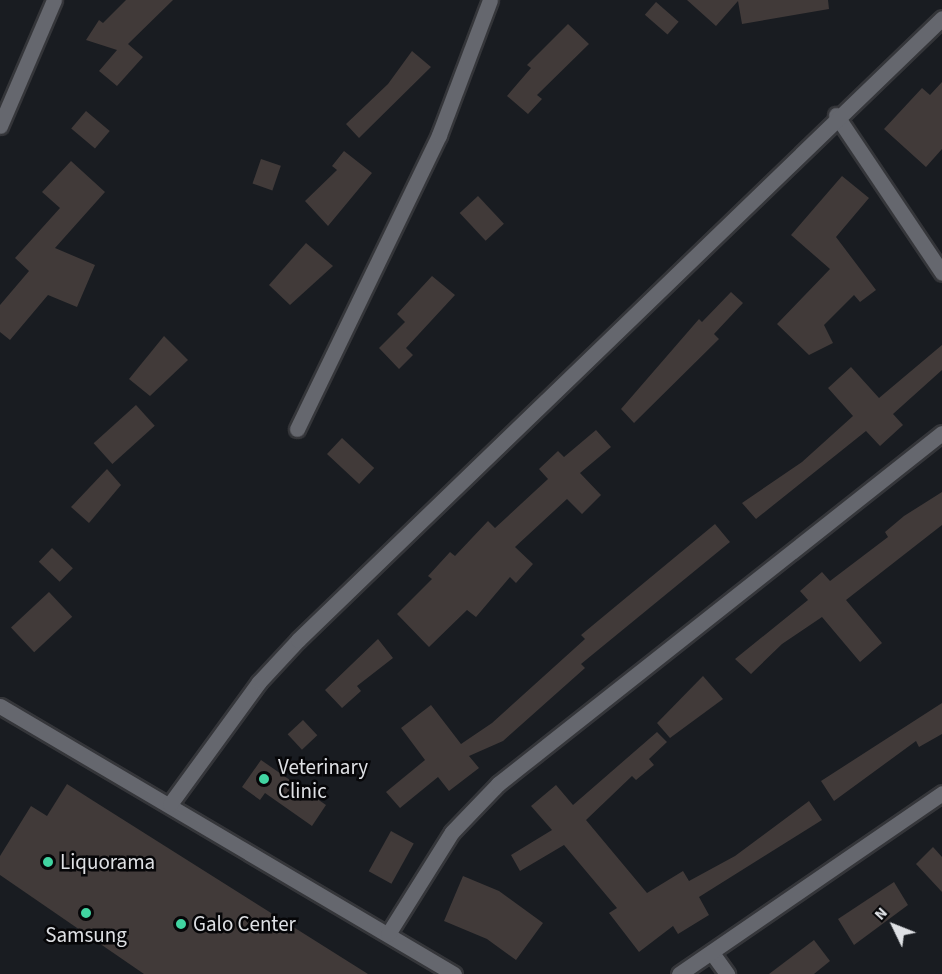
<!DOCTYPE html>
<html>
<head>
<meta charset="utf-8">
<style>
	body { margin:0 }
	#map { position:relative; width:942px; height:974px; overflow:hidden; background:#191c21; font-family:"Source Sans 3",sans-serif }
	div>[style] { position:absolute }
	.building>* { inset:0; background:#413a39; transform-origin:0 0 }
	.roads { filter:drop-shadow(2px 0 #35363a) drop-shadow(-2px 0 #35363a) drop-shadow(0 2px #35363a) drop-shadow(0 -2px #35363a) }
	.street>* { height:15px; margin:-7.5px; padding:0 7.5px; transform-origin:7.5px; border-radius:7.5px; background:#65676e }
	.secondary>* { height:15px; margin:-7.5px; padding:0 7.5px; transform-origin:7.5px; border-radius:7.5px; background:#65676e }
	.dots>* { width:16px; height:16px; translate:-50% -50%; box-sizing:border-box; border:3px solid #060608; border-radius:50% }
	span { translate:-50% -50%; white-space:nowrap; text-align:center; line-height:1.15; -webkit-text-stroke:5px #060608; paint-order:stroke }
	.poi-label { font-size:21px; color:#dee0e4 }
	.left { translate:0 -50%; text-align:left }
	.north { position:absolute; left:864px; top:896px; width:60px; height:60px; -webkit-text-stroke:4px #060608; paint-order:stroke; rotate:313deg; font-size:16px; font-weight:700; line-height:24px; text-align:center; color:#dee0e4 }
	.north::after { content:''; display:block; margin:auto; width:21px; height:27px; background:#dee0e4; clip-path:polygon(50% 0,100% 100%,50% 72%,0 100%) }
</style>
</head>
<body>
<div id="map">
	<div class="building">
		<i style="clip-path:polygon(126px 0,173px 0,128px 44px,143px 57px,117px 86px,99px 71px,117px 50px,86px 40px,99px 20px,103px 23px)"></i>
		<i style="clip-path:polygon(687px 0,828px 0,829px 9px,742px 24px,738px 1px,716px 26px)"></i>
		<i style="left:656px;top:2px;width:30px;height:17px;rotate:41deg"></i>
		<i style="clip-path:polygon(568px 24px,589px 44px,537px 95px,542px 99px,528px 114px,507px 96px,531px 68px,527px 65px)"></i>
		<i style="clip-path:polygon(412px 51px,431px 67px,359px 138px,346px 124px,388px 84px)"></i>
		<i style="clip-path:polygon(942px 82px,942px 149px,926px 167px,884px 129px,922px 88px,930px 95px)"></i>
		<i style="left:86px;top:111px;width:31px;height:23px;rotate:40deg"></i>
		<i style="clip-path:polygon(344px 151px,372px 173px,328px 226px,305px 201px,337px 170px,332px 166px)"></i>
		<i style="left:261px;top:159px;width:21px;height:26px;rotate:19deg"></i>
		<i style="clip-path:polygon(71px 161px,105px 192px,55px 248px,95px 265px,77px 307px,48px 295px,10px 340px,0 332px,0 305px,29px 271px,15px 258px,60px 208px,42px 192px)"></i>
		<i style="clip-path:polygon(842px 176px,869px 198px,836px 237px,876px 290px,860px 302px,854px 295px,824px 325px,833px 343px,809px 355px,777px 324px,830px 269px,791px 235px)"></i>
		<i style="left:478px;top:196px;width:38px;height:25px;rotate:47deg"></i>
		<i style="clip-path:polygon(306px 243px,333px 266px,290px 305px,269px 285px)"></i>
		<i style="clip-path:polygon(432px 276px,455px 295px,406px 348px,413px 355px,399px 369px,379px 348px,405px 322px,397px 314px)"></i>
		<i style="clip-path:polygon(731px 292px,743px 303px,714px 334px,719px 339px,634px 423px,621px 409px,699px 319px,702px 322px)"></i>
		<i style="clip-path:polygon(164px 336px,188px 360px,150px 396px,129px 379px)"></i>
		<i style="clip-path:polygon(942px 345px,942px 370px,893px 414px,903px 425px,880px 446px,866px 431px,756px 519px,742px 503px,802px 462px,853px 416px,828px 388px,851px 367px,879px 398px)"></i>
		<i style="left:136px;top:405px;width:28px;height:57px;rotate:48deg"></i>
		<i style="clip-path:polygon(596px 430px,611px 447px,580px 473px,601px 495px,582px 514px,567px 499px,515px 547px,533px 564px,516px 583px,510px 577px,476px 617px,467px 610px,429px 647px,397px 614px,432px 579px,428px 576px,450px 552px,455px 556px,488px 521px,495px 528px,548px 479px,539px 469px,558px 451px,564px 457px)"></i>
		<i style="left:342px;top:438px;width:44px;height:22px;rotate:43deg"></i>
		<i style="clip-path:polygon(107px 469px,121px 485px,89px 523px,71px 507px)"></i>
		<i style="clip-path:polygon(942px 492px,942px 525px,846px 600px,882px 643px,860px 662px,822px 617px,782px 644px,751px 674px,735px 659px,808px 600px,800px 591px,822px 572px,830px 581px,888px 537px,885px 532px,904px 516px)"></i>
		<i style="clip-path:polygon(715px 524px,730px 542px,581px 664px,585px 668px,503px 741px,469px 756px,479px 768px,449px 791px,438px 777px,400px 808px,386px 792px,425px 760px,401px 728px,431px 705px,461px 744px,492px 723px,585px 639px,581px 635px)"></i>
		<i style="left:52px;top:548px;width:29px;height:19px;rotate:44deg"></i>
		<i style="left:49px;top:592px;width:34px;height:52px;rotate:47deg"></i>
		<i style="clip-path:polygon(378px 639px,393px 658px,357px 686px,361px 691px,342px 708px,325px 690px)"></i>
		<i style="clip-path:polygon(703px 676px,723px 699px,670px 738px,657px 723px)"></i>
		<i style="clip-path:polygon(942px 703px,942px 734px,919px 747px,916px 741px,834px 801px,821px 781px)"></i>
		<i style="left:303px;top:720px;width:21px;height:21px;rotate:47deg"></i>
		<i style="clip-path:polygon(657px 732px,667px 742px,649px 759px,654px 765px,636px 780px,632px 776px,586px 820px,647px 893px,683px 871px,689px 881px,735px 856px,809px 801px,822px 820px,699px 897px,709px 915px,678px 934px,673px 926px,639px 952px,609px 913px,617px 908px,564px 845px,520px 871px,511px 855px,552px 830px,531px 806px,556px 785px,573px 805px)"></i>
		<i style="clip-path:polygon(261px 760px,326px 805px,312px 826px,265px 793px,260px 800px,242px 787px)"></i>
		<i style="clip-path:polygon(67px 784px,92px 800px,368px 974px,144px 974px,0 875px,0 856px,31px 806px,47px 816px)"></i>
		<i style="left:391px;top:831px;width:26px;height:46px;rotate:29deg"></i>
		<i style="clip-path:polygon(933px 847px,942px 857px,942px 892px,916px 864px)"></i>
		<i style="clip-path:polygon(463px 876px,499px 891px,543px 923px,516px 960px,487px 939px,444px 921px)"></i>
		<i style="clip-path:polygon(894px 882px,908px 905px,854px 945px,838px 919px)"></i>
		<i style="clip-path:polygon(814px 940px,830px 961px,814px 974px,769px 974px)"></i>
	</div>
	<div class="roads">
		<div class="street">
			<i style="left:836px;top:115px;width:190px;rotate:56.1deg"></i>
			<i style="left:297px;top:429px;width:326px;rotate:-64.2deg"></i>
			<i style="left:439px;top:135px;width:144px;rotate:-69.3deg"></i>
			<i style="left:0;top:706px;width:527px;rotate:30.55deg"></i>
			<i style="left:170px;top:804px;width:151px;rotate:-53.9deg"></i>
			<i style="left:259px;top:682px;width:57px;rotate:-47.1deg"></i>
			<i style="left:298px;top:640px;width:895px;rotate:-44deg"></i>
			<i style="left:388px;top:934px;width:120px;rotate:-57.9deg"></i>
			<i style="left:452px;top:832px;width:66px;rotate:-46.2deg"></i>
			<i style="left:498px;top:784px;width:566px;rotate:-38.33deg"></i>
			<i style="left:712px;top:953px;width:26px;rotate:54deg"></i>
			<i style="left:679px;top:974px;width:319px;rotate:-34.5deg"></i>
		</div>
		<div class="secondary">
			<i style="left:0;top:126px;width:137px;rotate:-66.8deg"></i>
		</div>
	</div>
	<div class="dots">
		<i style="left:264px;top:779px;background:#41d4a1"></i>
		<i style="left:48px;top:862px;background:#41d4a1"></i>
		<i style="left:86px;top:913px;background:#41d4a1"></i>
		<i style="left:181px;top:924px;background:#41d4a1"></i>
	</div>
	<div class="poi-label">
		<span class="left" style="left:278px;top:779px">Veterinary<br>Clinic</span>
		<span class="left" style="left:60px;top:862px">Liquorama</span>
		<span class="left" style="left:193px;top:924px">Galo Center</span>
		<span style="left:86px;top:935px">Samsung</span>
	</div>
	<div class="north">N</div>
</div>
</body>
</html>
